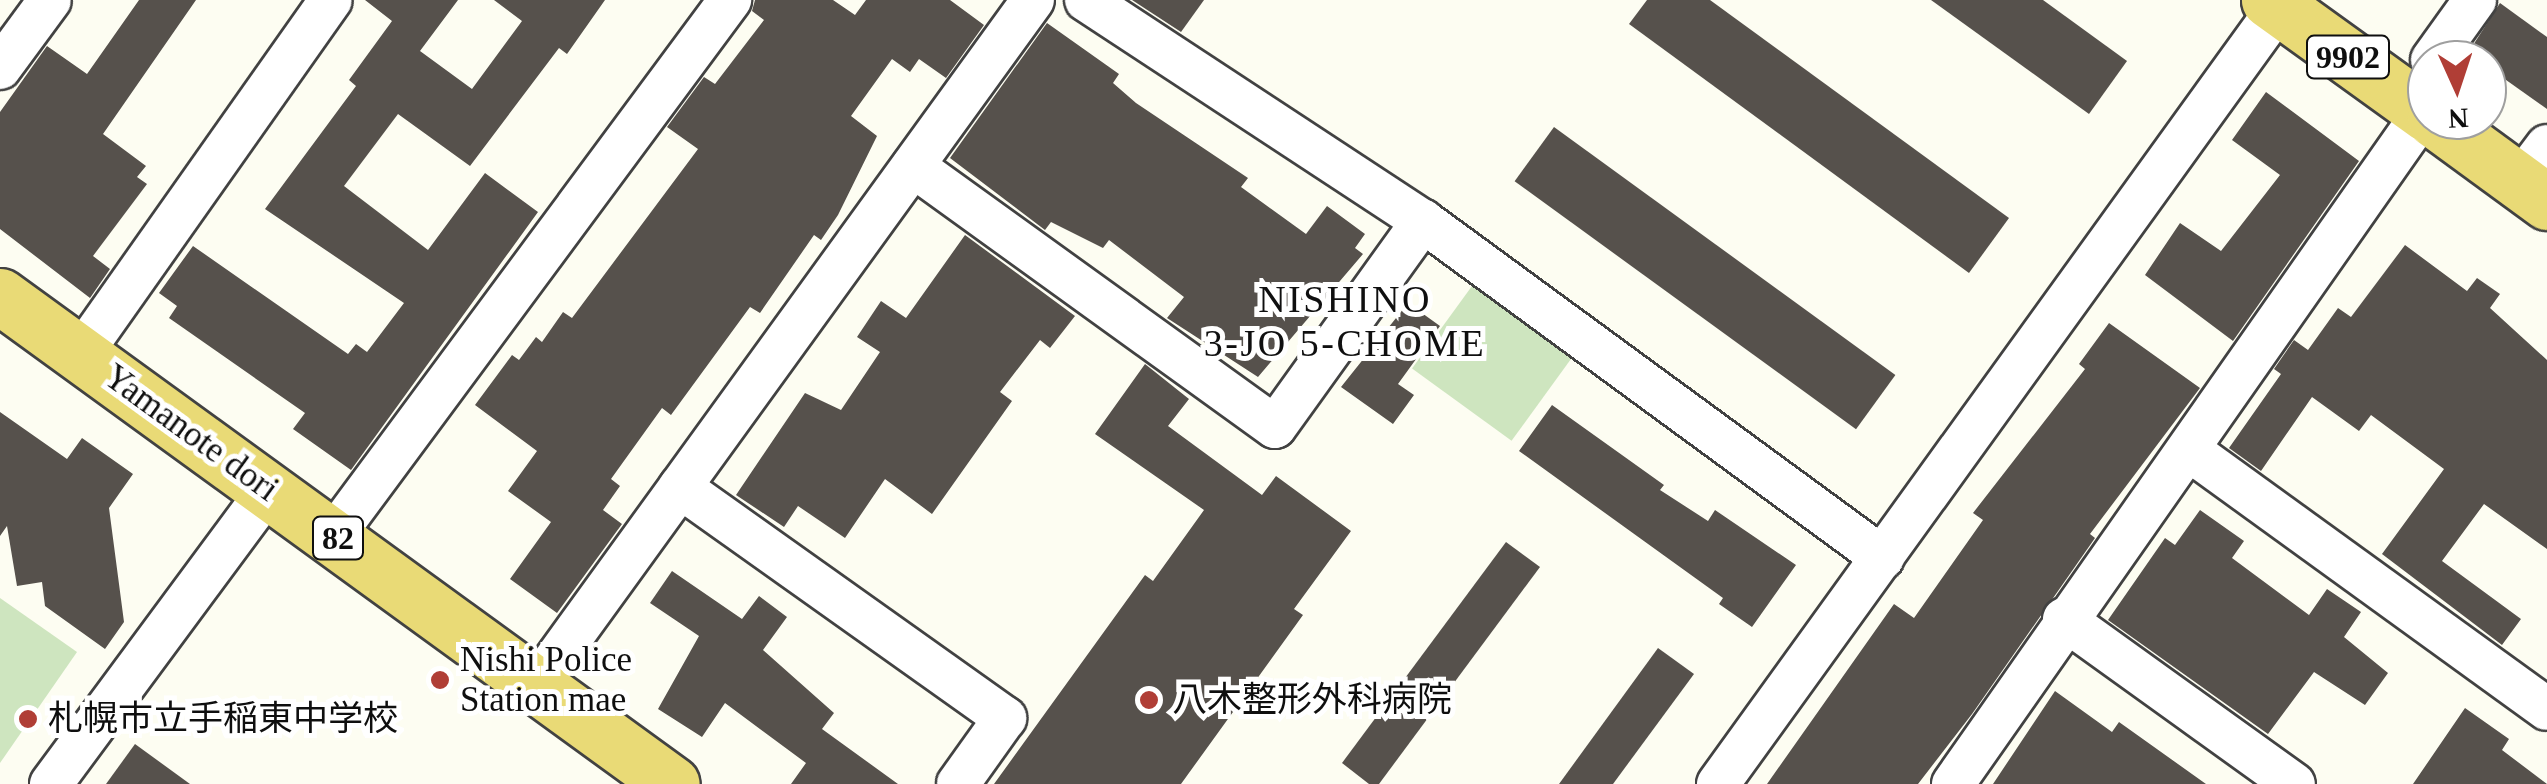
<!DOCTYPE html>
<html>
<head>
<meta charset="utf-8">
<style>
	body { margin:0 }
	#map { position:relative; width:2547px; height:784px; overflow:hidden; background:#fdfdf2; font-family:"Times New Roman","Noto Sans JP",serif }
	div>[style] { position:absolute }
	.green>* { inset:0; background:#cee5bf; transform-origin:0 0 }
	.building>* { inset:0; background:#56514c; transform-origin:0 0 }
	.roads { filter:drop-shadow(2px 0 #424242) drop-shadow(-2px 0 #424242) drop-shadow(0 2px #424242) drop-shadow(0 -2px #424242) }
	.street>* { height:42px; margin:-21px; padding:0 21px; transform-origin:21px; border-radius:21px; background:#fff }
	.primary>* { height:55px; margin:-27.5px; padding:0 27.5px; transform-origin:27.5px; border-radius:27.5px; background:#e9da76 }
	.dots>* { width:28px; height:28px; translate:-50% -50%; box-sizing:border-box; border:5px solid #fff; border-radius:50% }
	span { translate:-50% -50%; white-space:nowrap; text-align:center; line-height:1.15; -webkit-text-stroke:10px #fff; paint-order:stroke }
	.shield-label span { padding:2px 8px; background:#fff; border:2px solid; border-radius:8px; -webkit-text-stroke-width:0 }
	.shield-label { font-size:32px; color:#0f0f0f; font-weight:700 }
	.street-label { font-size:35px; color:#0f0f0f }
	.poi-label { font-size:35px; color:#0f0f0f }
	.left { translate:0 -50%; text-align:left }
	.neighbourhood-label { font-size:38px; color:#0f0f0f; letter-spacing:2.5px }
	.north { position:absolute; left:2407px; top:40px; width:100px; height:100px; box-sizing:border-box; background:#fff; border:2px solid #9f9f9f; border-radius:50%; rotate:177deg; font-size:28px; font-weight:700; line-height:40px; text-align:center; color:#0f0f0f }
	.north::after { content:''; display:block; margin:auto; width:35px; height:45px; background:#b03e36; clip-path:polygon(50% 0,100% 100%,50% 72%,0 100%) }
</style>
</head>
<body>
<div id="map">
	<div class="green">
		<i style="left:1472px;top:286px;width:123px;height:102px;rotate:36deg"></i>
		<i style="clip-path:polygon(0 598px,77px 652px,0 763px)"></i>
	</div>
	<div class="building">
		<i style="clip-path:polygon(139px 0,196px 0,103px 134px,146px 166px,137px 177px,147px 184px,93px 256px,110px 269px,90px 298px,0 229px,0 112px,47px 46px,87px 74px)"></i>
		<i style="clip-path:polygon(365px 0,458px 0,420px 51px,472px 89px,522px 21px,494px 0,605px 0,567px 54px,559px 48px,470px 166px,398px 114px,344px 186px,428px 250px,485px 173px,538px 212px,351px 470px,293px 429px,305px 413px,169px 318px,177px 306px,159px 293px,193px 246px,348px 354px,356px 344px,367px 352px,404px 303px,265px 209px,356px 86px,349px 80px,392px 21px)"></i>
		<i style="clip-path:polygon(755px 0,833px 0,855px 15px,866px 0,950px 0,984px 25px,946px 78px,919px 59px,910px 72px,892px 59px,851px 116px,877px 136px,838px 215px,821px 240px,814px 235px,760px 313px,750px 307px,671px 415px,662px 408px,611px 479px,620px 486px,603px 510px,622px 524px,557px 613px,510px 579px,551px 522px,508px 491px,537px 451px,475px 405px,512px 355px,519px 360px,536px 337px,542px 342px,563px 312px,572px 318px,698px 149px,667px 127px,704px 77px,715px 84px,764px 20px,752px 11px)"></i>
		<i style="clip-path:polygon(1132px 0,1204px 0,1181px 32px)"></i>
		<i style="clip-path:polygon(1647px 0,1710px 0,2009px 218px,1969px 273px,1629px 24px)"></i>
		<i style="clip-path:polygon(1931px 0,2043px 0,2127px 61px,2089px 114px)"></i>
		<i style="clip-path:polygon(2500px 3px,2547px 37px,2547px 109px,2468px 53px)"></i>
		<i style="clip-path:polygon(1047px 23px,1119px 74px,1113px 83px,1136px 103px,1248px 178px,1241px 187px,1306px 234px,1327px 206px,1365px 234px,1355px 248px,1363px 254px,1258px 377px,1167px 318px,1184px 297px,1109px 240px,1103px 248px,1051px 222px,1045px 230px,950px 158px)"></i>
		<i style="clip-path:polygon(2266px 92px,2359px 161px,2233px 341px,2145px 275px,2180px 223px,2221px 251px,2280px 175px,2232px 140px)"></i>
		<i style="left:1554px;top:127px;width:422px;height:67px;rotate:36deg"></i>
		<i style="clip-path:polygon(965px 235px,1075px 316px,1050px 348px,1040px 340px,1000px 392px,1012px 401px,932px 514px,885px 479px,845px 538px,798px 506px,784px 527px,736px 495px,805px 393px,841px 410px,880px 352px,857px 337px,881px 301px,906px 318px)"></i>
		<i style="clip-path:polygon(2405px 245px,2467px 291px,2477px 278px,2500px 294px,2490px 308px,2547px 360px,2547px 549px,2484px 504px,2442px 561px,2521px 619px,2502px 645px,2382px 554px,2444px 469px,2371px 415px,2359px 431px,2312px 397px,2261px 471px,2229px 448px,2281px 374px,2274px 369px,2294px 340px,2308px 350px,2338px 308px,2351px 317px)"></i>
		<i style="clip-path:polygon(1408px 303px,1440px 326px,1398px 384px,1414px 395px,1393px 424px,1341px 387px)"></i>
		<i style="clip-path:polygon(2109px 323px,2200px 388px,2090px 534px,2095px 538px,1972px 714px,1918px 784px,1767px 784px,1894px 604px,1914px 618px,1983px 520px,1973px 513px,2085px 369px,2079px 364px)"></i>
		<i style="clip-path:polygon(1145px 364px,1189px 399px,1168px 426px,1262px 495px,1276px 476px,1351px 531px,1294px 609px,1303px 615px,1181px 784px,994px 784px,1145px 575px,1153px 581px,1204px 510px,1095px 434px)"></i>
		<i style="clip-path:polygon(1552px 405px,1664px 485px,1660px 490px,1708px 521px,1715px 510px,1796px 565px,1752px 627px,1719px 604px,1723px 598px,1519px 451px)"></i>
		<i style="clip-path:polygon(0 412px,67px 459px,82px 438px,133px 474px,109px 508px,124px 622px,105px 649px,45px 606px,42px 582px,17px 586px,7px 526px,0 536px)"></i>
		<i style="clip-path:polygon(2200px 510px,2244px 541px,2232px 558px,2309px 615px,2327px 589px,2361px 612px,2344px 637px,2388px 673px,2365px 705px,2314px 672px,2268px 734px,2108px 620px,2165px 538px,2175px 545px)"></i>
		<i style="clip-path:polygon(1506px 542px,1540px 567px,1379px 784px,1369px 784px,1342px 763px)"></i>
		<i style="clip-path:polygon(672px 571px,742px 619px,759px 596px,787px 617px,763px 650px,834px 713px,822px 729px,898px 784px,791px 784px,806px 763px,725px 703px,702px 737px,658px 709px,699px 636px,650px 603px)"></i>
		<i style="clip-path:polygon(1658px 648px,1694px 674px,1613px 784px,1559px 784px)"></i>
		<i style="clip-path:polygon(2055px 691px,2112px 732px,2119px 722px,2206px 784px,1993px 784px)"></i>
		<i style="clip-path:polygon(2465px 708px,2509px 739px,2502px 750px,2547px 784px,2413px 784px)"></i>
		<i style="clip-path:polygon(135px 744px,190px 784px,106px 784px)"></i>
	</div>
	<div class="roads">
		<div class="street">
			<i style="left:1086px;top:0;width:403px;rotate:33.3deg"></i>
			<i style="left:1423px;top:221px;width:570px;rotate:36.23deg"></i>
			<i style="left:2432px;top:60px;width:74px;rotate:-54.4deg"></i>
			<i style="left:0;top:68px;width:84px;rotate:-53.7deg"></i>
			<i style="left:913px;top:166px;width:446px;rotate:35.8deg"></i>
			<i style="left:1275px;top:427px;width:254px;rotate:-54.3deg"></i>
			<i style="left:2520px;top:182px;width:45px;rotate:-53.1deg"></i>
			<i style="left:81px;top:354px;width:433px;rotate:-54.8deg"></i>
			<i style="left:2192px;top:452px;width:438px;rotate:35.9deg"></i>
			<i style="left:680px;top:487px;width:399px;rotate:35.4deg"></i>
			<i style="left:1005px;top:718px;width:81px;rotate:125.5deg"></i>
			<i style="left:334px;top:535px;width:666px;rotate:-53.49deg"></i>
			<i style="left:2064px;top:619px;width:283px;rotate:35.7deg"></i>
			<i style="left:536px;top:686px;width:847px;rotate:-54.08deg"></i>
			<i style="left:51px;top:784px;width:367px;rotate:-53.5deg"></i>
			<i style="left:1718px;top:784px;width:958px;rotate:-54.17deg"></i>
			<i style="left:1953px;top:784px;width:821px;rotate:-54.97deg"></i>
		</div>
		<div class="primary">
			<i style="left:2269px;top:0;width:195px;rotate:35.8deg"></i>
			<i style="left:2435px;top:120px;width:139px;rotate:36.2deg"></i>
			<i style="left:0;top:296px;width:830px;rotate:35.99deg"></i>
		</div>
	</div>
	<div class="dots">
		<i style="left:440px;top:680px;background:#b03e36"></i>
		<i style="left:1149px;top:700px;background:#b03e36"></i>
		<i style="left:28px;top:719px;background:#b03e36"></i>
	</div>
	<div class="shield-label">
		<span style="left:2348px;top:57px">9902</span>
		<span style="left:338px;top:538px">82</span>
	</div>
	<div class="street-label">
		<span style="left:191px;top:433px;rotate:36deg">Yamanote dori</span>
	</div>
	<div class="poi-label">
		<span class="left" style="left:460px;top:680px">Nishi Police<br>Station mae</span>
		<span class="left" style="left:1172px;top:700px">八木整形外科病院</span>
		<span class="left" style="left:48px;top:719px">札幌市立手稲東中学校</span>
	</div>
	<div class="neighbourhood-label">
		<span style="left:1345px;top:322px">NISHINO<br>3-JO 5-CHOME</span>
	</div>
	<div class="north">N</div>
</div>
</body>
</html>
